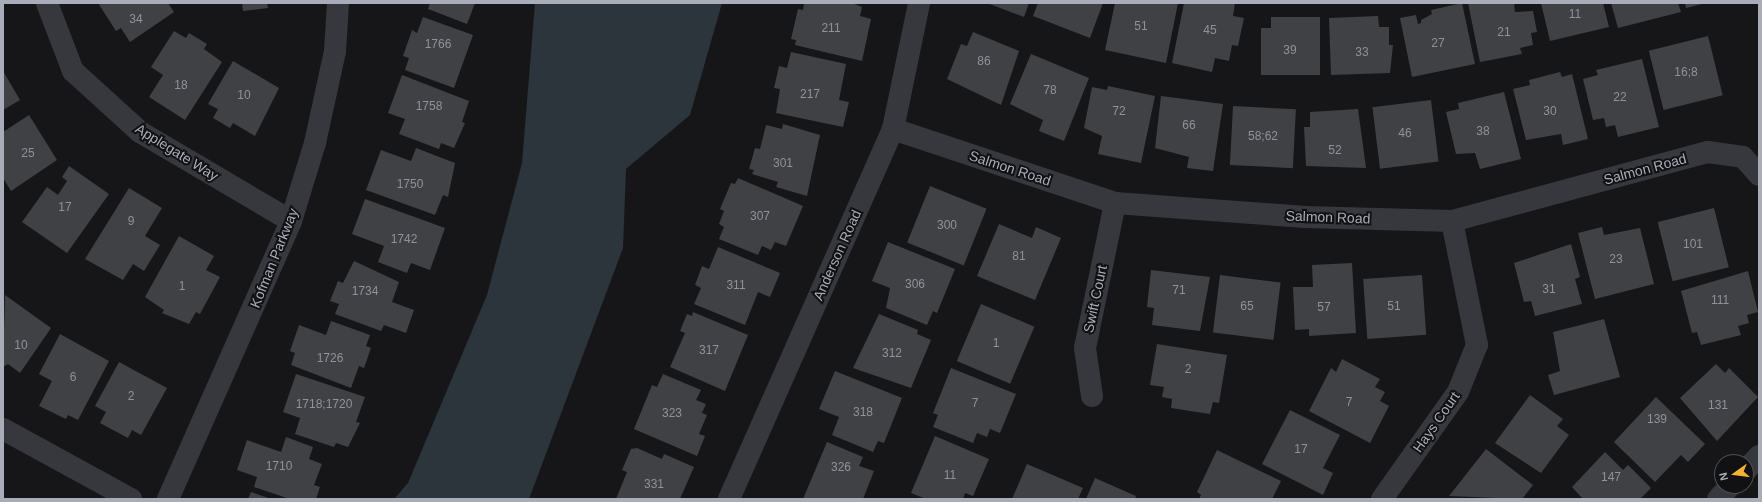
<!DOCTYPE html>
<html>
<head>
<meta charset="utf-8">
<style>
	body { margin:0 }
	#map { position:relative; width:1762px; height:502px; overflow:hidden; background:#161618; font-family:Arial,sans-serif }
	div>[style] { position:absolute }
	.water>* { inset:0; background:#2c353c }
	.building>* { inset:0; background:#404145; transform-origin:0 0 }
	.minor>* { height:22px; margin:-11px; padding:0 11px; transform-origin:11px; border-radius:11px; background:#37383d }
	span { translate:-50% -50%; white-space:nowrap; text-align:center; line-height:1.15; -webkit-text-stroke:4px #111113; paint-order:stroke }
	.number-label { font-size:12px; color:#8e929b }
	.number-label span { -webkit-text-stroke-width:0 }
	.street-label { font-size:14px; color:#a8adb8 }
	.frame { position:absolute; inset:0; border:4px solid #a8adb8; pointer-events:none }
	.north { position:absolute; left:1714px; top:454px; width:40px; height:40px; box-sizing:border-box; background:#111113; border:1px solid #4d4f55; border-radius:50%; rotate:256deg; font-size:11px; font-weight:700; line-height:16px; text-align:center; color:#a8adb8 }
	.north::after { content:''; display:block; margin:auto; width:14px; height:18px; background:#f2b134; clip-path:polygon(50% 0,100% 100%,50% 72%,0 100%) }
</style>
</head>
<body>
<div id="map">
	<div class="water">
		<i style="clip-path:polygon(535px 3px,722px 3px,690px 115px,626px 169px,623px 248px,529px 499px,394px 499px,408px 483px,487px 295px,522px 163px)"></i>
	</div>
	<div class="building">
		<i style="clip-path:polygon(98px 3px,168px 3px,174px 12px,130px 42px,121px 28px,116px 31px)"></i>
		<i style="clip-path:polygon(242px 3px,267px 3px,268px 8px,243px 11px)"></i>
		<i style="clip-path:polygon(430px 3px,475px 3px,467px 24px,428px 9px)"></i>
		<i style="clip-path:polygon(804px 3px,852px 3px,862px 7px,860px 16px,871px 19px,862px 61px,795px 45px,796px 40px,791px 39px,798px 9px,803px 10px)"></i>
		<i style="clip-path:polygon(987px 3px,1029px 3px,1024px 17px)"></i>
		<i style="clip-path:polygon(1038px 3px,1103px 3px,1090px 38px,1033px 16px)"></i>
		<i style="clip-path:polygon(1115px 3px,1178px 3px,1166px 63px,1105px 50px)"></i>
		<i style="clip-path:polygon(1184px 3px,1235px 3px,1233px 16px,1244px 18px,1238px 46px,1232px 45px,1229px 61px,1215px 58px,1212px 72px,1172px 63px)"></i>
		<i style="clip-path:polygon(1462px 3px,1475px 64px,1412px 77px,1400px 18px,1416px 15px,1418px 24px,1421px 23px,1421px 20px,1432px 14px,1431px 10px)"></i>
		<i style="clip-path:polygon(1468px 3px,1514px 3px,1515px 12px,1533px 11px,1537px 32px,1531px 33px,1533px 45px,1520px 48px,1522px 54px,1480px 62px)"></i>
		<i style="clip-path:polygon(1541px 3px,1603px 3px,1609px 27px,1550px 41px)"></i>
		<i style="clip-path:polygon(1611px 3px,1678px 3px,1681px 12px,1618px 28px)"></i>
		<i style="clip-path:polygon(1685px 3px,1702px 3px,1702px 4px,1686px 8px)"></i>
		<i style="clip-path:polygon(1378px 16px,1379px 27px,1389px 27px,1389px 45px,1393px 45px,1390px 73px,1331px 75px,1329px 18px)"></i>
		<i style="clip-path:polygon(423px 17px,473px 35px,454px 88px,405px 70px,409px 58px,403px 56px,412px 30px,417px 33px)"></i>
		<i style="clip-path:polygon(1271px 17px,1320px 17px,1320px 75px,1261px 75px,1261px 28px,1271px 28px)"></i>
		<i style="clip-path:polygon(174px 31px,186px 38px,189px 33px,207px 44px,204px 49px,222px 62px,185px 120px,149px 97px,163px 75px,151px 67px)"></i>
		<i style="clip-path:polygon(973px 32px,1019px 51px,1001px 105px,947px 79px,961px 44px,967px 46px)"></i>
		<i style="left:1708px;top:36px;width:61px;height:61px;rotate:76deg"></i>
		<i style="clip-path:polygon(791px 52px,846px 64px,839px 100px,849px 102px,843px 127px,776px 113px,780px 89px,774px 88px,779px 66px,787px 68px)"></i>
		<i style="clip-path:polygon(1031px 54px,1089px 78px,1064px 141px,1039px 131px,1043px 120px,1010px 104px)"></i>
		<i style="clip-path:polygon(1642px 59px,1659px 127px,1618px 137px,1615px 125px,1606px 127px,1604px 118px,1593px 120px,1583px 79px,1598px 75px,1596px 70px)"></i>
		<i style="clip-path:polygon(233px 61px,279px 88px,255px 136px,233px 123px,230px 128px,213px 118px,218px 109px,208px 104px)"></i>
		<i style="clip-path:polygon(3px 71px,20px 100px,3px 110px)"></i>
		<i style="clip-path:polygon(1560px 72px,1562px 77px,1572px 74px,1588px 139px,1563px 145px,1561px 134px,1526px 140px,1513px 89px,1530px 85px,1529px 80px)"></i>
		<i style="clip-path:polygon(402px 75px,469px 101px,462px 122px,465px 123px,454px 148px,441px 143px,439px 149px,399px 134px,405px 119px,388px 113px)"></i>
		<i style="clip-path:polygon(1108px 86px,1155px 96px,1141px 163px,1098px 154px,1102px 136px,1084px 128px,1092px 87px,1107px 90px)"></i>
		<i style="clip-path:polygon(1504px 92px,1521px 159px,1480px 169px,1475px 153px,1456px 154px,1446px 112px,1459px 109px,1458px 103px)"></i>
		<i style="clip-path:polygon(1161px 96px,1223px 104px,1213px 171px,1187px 168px,1189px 157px,1155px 148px)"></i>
		<i style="left:1431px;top:100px;width:62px;height:59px;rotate:83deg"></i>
		<i style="left:1233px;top:106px;width:63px;height:59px;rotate:3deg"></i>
		<i style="clip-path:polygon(1358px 109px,1366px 168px,1306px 166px,1304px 127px,1310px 127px,1310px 112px)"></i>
		<i style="clip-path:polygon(29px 115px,57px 160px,11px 191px,3px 178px,3px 132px)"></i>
		<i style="clip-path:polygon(783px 124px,820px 135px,807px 196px,776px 187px,778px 182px,752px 174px,754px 170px,749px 169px,755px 148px,760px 149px,766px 125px,782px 129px)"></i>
		<i style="clip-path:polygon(416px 148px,455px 163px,448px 197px,443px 195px,435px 215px,366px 190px,381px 150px,411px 161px)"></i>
		<i style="clip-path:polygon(69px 166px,109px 194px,67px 253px,22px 222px,47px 187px,58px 195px,67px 181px,62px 177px)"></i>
		<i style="clip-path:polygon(738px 178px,803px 206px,786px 246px,775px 242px,771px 250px,762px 246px,758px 255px,719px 239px,724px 227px,719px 224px,724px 211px,720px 209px,731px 183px,735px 184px)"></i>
		<i style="left:930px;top:186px;width:61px;height:61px;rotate:22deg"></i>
		<i style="clip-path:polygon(129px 188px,162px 208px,145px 236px,160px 245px,144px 271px,133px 264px,123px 280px,85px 259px)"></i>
		<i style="clip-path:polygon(365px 199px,445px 228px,430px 270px,411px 263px,407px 273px,378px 262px,384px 246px,352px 234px)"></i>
		<i style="left:1714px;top:208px;width:61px;height:58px;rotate:76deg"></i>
		<i style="clip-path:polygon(999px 224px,1032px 238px,1036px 227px,1061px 238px,1035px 300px,977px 276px)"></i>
		<i style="clip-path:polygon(1602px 227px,1604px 235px,1640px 228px,1654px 284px,1595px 299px,1578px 233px)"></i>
		<i style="clip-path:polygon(179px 236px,214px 256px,206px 270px,220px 277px,200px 314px,196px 312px,189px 324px,162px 313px,164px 310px,145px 297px)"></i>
		<i style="clip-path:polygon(888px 242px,955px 269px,937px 313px,933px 311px,927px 325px,886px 308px,890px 288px,872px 281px)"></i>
		<i style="clip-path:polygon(1571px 244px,1580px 277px,1575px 279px,1582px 304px,1535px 316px,1531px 301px,1524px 302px,1514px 263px)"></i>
		<i style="clip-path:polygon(718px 247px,780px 273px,770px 297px,758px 292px,745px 325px,694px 304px,701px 288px,695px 285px,702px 266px,709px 269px)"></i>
		<i style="clip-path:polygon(354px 261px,399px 282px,392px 302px,414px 310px,406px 333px,384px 325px,381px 331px,335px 314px,339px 304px,330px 301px,338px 281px,343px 283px)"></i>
		<i style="clip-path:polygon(1352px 263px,1356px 333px,1309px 336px,1309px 329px,1295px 330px,1293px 287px,1313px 287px,1312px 265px)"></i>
		<i style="clip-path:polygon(1151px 270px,1210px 277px,1200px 331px,1152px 325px,1154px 308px,1147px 307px)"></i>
		<i style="clip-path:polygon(1748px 271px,1758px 312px,1747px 315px,1749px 323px,1738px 326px,1741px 335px,1701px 345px,1697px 332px,1692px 333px,1681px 291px)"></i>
		<i style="left:1220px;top:275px;width:61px;height:58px;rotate:7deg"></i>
		<i style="left:1422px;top:275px;width:60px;height:59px;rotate:86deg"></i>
		<i style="clip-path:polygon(5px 295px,51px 328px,20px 373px,8px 364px,3px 367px)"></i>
		<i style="left:981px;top:304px;width:58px;height:62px;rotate:23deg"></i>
		<i style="clip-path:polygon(693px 312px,748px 335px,725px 391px,670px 367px,685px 333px,680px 331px,687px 314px,692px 316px)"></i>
		<i style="clip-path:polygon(879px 314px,918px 330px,917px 334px,931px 340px,911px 388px,853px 368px)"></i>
		<i style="clip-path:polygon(1604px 319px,1620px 377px,1554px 395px,1548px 375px,1560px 371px,1553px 332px)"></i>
		<i style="clip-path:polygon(331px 321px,370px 335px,366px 346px,371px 348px,364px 368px,359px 366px,351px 388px,291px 365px,295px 353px,290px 351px,299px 325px,326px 335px)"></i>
		<i style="clip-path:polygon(60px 334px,109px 361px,78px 420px,68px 415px,66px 419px,39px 406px,52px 381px,39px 374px)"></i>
		<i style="clip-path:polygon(1157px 344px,1227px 355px,1219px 403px,1213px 402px,1210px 414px,1171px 408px,1172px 399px,1162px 397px,1164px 387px,1150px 385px)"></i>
		<i style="clip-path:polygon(1342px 359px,1380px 379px,1375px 387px,1385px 392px,1380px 401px,1389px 406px,1370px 443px,1309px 411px,1331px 368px,1336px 372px)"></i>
		<i style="clip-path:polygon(119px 362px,167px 388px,141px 435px,132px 430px,128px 438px,100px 423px,106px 412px,95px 406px)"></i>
		<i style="clip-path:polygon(1716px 364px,1725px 373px,1729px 368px,1758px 397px,1717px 441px,1680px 398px)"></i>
		<i style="clip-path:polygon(951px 368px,1016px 394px,1000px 433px,990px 429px,987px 437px,977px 433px,973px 443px,933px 427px,938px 415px,933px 413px)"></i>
		<i style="clip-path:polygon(835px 371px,902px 398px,884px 443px,878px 441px,873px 452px,832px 435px,839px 417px,819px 409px)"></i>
		<i style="clip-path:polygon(296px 374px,365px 397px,356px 422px,360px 423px,348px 447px,336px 443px,334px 447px,295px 434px,300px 418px,283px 412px)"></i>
		<i style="clip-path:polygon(663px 374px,701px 390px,696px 400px,706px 404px,702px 413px,707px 415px,699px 434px,705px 436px,697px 456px,634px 429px,652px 385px,657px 387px)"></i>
		<i style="clip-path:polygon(1530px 395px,1563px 419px,1557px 426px,1569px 435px,1541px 473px,1495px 443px)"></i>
		<i style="clip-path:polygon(1656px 397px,1705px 444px,1688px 462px,1681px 455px,1655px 482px,1614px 442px)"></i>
		<i style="clip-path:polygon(1290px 410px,1340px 435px,1323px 468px,1333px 473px,1323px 495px,1262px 464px)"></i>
		<i style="clip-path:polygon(935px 436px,989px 459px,973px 496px,965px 493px,963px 499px,926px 499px,911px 493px)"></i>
		<i style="clip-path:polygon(286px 437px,313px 447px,309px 459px,322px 464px,314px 485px,320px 487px,316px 499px,290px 499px,254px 487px,257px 477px,237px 470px,247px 440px,281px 452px)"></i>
		<i style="clip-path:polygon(827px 442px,863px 457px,859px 466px,874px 471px,863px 499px,803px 499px)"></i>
		<i style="clip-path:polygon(637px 448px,662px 459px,664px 454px,694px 467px,680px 499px,616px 499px,627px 472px,622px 470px,631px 449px)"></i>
		<i style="clip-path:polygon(1486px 449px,1533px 485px,1522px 499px,1449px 496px)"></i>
		<i style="clip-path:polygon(1217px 450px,1281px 481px,1272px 499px,1199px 499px,1201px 495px,1197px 492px)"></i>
		<i style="clip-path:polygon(1605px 452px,1623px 470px,1628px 465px,1651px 488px,1640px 499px,1583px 499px,1572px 487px)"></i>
		<i style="clip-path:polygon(1027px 464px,1083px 488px,1078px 499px,1012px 499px)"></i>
		<i style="clip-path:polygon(1095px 478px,1136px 496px,1135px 499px,1086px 499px)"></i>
		<i style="clip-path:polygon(251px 492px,271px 499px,248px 499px)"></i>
	</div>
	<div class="minor">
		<i style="left:47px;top:3px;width:73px;rotate:69.1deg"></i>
		<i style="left:73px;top:71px;width:91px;rotate:42.3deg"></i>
		<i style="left:140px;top:132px;width:175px;rotate:30.5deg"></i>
		<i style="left:893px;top:129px;width:234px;rotate:18.4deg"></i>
		<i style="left:1115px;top:203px;width:191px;rotate:4.2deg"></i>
		<i style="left:1305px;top:217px;width:147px;rotate:1.6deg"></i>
		<i style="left:1452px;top:221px;width:265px;rotate:-15.1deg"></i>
		<i style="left:1708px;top:152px;width:35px;rotate:8deg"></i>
		<i style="left:1743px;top:157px;width:24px;rotate:48deg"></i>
		<i style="left:1092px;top:396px;width:49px;rotate:-98.3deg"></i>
		<i style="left:1085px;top:348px;width:148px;rotate:-78.3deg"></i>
		<i style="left:3px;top:429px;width:146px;rotate:28.7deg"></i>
		<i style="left:1746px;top:470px;width:19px;rotate:-47deg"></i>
		<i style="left:168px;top:499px;width:304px;rotate:-66.1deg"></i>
		<i style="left:291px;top:221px;width:82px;rotate:-72.9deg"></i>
		<i style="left:315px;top:143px;width:94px;rotate:-77.7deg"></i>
		<i style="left:335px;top:51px;width:48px;rotate:-86.4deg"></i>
		<i style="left:729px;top:499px;width:405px;rotate:-66.1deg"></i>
		<i style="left:893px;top:129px;width:129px;rotate:-78.3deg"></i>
		<i style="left:1382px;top:499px;width:131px;rotate:-54.6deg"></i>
		<i style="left:1458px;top:392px;width:51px;rotate:-68deg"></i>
		<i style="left:1477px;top:345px;width:126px;rotate:-101.4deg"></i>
		<i style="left:1718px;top:499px;width:18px;rotate:-47deg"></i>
	</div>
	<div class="number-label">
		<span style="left:1575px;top:15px">11</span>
		<span style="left:136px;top:20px">34</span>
		<span style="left:1141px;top:27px">51</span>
		<span style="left:831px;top:29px">211</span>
		<span style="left:1210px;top:31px">45</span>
		<span style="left:1504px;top:33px">21</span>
		<span style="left:1438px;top:44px">27</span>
		<span style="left:438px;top:45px">1766</span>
		<span style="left:1290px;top:51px">39</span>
		<span style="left:1362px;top:53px">33</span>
		<span style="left:984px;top:62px">86</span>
		<span style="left:1686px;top:73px">16;8</span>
		<span style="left:181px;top:86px">18</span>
		<span style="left:1050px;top:91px">78</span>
		<span style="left:810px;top:95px">217</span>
		<span style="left:244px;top:96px">10</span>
		<span style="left:1620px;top:98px">22</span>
		<span style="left:429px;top:107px">1758</span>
		<span style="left:1119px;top:112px">72</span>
		<span style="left:1550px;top:112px">30</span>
		<span style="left:1189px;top:126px">66</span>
		<span style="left:1483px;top:132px">38</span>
		<span style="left:1405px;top:134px">46</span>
		<span style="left:1263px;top:137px">58;62</span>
		<span style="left:1335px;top:151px">52</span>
		<span style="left:28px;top:154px">25</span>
		<span style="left:783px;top:164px">301</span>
		<span style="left:410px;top:185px">1750</span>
		<span style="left:65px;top:208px">17</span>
		<span style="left:760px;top:217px">307</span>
		<span style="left:131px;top:222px">9</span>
		<span style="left:947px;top:226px">300</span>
		<span style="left:404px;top:240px">1742</span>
		<span style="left:1693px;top:245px">101</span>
		<span style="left:1019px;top:257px">81</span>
		<span style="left:1616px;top:260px">23</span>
		<span style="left:915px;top:285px">306</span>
		<span style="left:736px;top:286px">311</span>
		<span style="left:182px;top:287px">1</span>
		<span style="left:1549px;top:290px">31</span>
		<span style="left:1179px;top:291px">71</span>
		<span style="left:365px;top:292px">1734</span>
		<span style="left:1720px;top:301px">111</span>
		<span style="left:1247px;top:307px">65</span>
		<span style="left:1394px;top:307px">51</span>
		<span style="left:1324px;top:308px">57</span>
		<span style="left:996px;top:344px">1</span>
		<span style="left:21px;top:346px">10</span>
		<span style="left:709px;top:351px">317</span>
		<span style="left:892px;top:354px">312</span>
		<span style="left:330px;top:359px">1726</span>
		<span style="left:1188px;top:370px">2</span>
		<span style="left:73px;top:378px">6</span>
		<span style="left:131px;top:397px">2</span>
		<span style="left:1349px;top:403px">7</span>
		<span style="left:975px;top:404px">7</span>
		<span style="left:324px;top:405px">1718;1720</span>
		<span style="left:1718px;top:406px">131</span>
		<span style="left:863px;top:413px">318</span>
		<span style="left:672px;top:414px">323</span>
		<span style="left:1657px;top:420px">139</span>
		<span style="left:1301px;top:450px">17</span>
		<span style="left:279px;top:467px">1710</span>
		<span style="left:841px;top:468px">326</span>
		<span style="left:950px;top:476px">11</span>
		<span style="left:1611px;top:478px">147</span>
		<span style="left:654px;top:485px">331</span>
	</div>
	<div class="street-label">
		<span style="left:177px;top:152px;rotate:32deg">Applegate Way</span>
		<span style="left:1010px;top:168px;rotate:18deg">Salmon Road</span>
		<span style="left:1645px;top:169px;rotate:-15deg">Salmon Road</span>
		<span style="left:1328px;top:217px;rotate:2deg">Salmon Road</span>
		<span style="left:837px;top:255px;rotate:-66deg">Anderson Road</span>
		<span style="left:274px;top:258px;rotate:-68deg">Kofman Parkway</span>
		<span style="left:1095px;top:299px;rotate:-78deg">Swift Court</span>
		<span style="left:1436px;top:422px;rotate:-55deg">Hays Court</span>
	</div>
	<div class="frame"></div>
	<div class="north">N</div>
</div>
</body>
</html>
